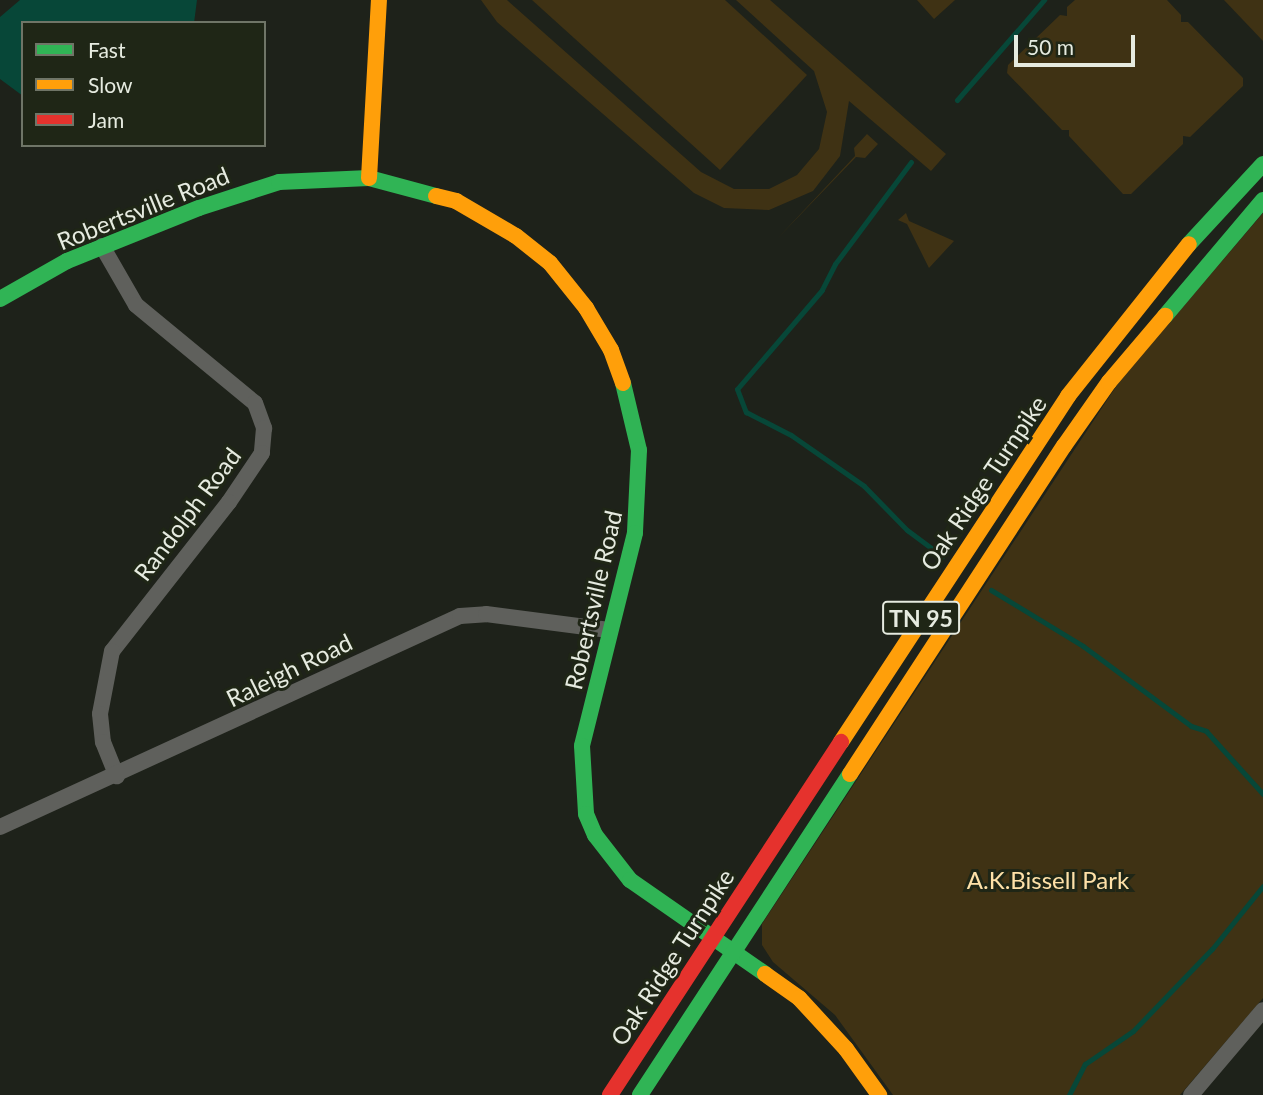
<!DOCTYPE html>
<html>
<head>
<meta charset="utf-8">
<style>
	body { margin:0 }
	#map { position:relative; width:1263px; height:1095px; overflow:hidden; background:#1e221a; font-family:Lato,sans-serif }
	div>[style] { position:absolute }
	.green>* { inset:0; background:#3f3214 }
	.water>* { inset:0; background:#074738 }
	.stream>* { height:5px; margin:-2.5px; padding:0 2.5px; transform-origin:2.5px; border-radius:2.5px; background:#074738 }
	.street>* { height:16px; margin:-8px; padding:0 8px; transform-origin:8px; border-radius:8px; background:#5f605c }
	.fast>* { height:16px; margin:-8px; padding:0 8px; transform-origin:8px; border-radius:8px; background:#30b455 }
	.slow>* { height:16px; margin:-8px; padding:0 8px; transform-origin:8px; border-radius:8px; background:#ff9f0a }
	.jam>* { height:16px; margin:-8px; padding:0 8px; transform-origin:8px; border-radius:8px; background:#e5322d }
	span { translate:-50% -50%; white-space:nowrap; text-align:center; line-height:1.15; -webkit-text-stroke:6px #1f2616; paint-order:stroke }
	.shield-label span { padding:2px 5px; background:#1f2616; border:2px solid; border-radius:5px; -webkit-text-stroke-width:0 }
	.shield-label { font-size:23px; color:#e6ebe0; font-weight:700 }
	.street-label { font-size:24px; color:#e6ebe0 }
	.park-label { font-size:24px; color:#fee1a8 }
	.legend { position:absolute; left:21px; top:21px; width:245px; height:126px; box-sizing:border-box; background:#1f2616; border:2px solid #6f7567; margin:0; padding:9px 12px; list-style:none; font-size:21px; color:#e6ebe0 }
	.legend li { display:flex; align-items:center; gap:14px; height:35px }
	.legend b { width:35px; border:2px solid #6f7567 }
	.scale { position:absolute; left:1014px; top:35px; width:121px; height:32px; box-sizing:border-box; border:4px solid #e6ebe0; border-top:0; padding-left:9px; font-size:21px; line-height:24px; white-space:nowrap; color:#e6ebe0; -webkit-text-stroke:5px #1f2616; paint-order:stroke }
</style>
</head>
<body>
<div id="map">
	<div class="green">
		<i style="clip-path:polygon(481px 0,507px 0,701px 172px,734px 189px,769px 189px,797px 175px,819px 149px,827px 112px,814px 71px,736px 0,770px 0,946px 154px,931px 171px,849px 101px,840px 156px,813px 191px,769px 210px,724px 208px,694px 193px,497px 22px)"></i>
		<i style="clip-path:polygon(532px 0,725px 0,807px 75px,720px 170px)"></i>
		<i style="clip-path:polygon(917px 0,955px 0,934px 19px)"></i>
		<i style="clip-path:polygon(1075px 0,1167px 0,1181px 15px,1181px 22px,1188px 22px,1243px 78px,1243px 86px,1190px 137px,1183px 136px,1183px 144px,1131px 194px,1123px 194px,1069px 136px,1069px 130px,1062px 130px,1007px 73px,1008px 65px,1060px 15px,1067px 16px,1067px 7px)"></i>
		<i style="clip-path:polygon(1224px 0,1263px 0,1263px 41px)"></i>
		<i style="clip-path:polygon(867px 134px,878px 144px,865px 158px,856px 157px,776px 240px,855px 156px,854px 148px)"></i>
		<i style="clip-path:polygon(906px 213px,909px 221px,954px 241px,929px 268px,907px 224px,898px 220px)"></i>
		<i style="clip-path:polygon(1263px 213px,1263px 998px,1180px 1095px,893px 1095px,835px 1015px,773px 962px,762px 945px,762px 924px,1119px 382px)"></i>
	</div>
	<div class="water">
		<i style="clip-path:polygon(20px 0,197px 0,194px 23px,23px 23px,23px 96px,0 79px,0 17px)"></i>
	</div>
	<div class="stream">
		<i style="left:957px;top:100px;width:133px;rotate:-49deg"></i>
		<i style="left:911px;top:162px;width:127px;rotate:126.7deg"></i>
		<i style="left:835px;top:264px;width:29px;rotate:117deg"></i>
		<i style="left:822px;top:290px;width:130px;rotate:130.6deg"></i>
		<i style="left:737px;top:389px;width:25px;rotate:69deg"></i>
		<i style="left:746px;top:412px;width:51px;rotate:27.1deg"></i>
		<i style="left:791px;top:435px;width:89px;rotate:34.9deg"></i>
		<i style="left:864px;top:486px;width:62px;rotate:45.7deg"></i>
		<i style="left:907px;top:530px;width:44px;rotate:36.6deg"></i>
		<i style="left:991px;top:590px;width:108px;rotate:31.3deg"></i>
		<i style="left:1083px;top:646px;width:134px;rotate:36.5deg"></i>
		<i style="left:1191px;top:726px;width:16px;rotate:18deg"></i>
		<i style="left:1206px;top:731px;width:85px;rotate:47.9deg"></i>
		<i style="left:1069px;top:1095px;width:35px;rotate:-63deg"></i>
		<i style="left:1085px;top:1064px;width:58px;rotate:-34.5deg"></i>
		<i style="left:1133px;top:1031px;width:114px;rotate:-46.1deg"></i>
		<i style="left:1212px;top:949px;width:81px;rotate:-51deg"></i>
	</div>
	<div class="street">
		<i style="left:102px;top:246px;width:68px;rotate:60deg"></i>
		<i style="left:136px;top:305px;width:154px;rotate:39.5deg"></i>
		<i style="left:255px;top:403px;width:27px;rotate:70deg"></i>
		<i style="left:264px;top:428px;width:25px;rotate:95deg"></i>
		<i style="left:262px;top:453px;width:59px;rotate:124deg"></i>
		<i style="left:229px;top:502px;width:189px;rotate:128.1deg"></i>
		<i style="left:112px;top:651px;width:64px;rotate:100.8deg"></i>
		<i style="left:100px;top:714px;width:28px;rotate:84deg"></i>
		<i style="left:103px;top:742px;width:37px;rotate:68deg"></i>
		<i style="left:0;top:827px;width:506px;rotate:-24.64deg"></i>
		<i style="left:460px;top:616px;width:26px;rotate:-4deg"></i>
		<i style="left:486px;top:614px;width:124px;rotate:7.4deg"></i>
		<i style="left:1191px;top:1095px;width:111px;rotate:-49.7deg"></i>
	</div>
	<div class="fast">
		<i style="left:1189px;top:244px;width:109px;rotate:-47.2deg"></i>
		<i style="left:0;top:299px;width:77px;rotate:-29.6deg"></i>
		<i style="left:67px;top:261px;width:142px;rotate:-21.9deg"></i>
		<i style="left:199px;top:208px;width:84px;rotate:-18deg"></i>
		<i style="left:279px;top:182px;width:90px;rotate:-2.5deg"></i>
		<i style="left:369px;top:178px;width:69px;rotate:15deg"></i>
		<i style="left:1165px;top:316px;width:152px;rotate:-49.8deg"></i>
		<i style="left:623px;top:383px;width:69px;rotate:76.6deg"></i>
		<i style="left:639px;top:450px;width:83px;rotate:92.8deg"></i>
		<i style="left:635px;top:533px;width:219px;rotate:104deg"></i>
		<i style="left:582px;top:746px;width:68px;rotate:86.6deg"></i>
		<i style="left:586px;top:814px;width:23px;rotate:67deg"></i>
		<i style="left:595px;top:835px;width:57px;rotate:52.1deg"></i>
		<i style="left:630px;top:880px;width:165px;rotate:34.8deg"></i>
		<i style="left:640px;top:1095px;width:384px;rotate:-56.8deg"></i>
	</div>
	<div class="slow">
		<i style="left:369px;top:178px;width:178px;rotate:-86.8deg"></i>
		<i style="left:436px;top:196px;width:21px;rotate:14deg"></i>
		<i style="left:456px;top:201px;width:69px;rotate:30.3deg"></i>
		<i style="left:516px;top:236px;width:43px;rotate:38.5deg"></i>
		<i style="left:550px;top:263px;width:58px;rotate:51.3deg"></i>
		<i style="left:586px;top:308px;width:49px;rotate:59.2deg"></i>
		<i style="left:611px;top:350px;width:35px;rotate:70deg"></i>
		<i style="left:841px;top:742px;width:414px;rotate:-56.7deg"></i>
		<i style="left:1068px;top:396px;width:194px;rotate:-51.5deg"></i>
		<i style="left:850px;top:774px;width:392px;rotate:-56.9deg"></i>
		<i style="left:1064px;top:446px;width:78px;rotate:-54.9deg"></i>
		<i style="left:1109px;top:382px;width:87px;rotate:-49.7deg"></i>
		<i style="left:765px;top:974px;width:42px;rotate:35.2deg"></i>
		<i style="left:799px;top:998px;width:69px;rotate:47.3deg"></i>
		<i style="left:846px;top:1049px;width:57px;rotate:54.3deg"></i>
	</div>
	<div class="jam">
		<i style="left:610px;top:1095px;width:422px;rotate:-56.8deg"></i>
	</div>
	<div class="shield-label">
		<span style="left:921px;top:618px">TN 95</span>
	</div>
	<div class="street-label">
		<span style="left:143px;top:208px;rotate:-22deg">Robertsville Road</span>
		<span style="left:983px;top:483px;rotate:-56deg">Oak Ridge Turnpike</span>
		<span style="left:187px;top:514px;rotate:-53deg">Randolph Road</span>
		<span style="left:593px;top:600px;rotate:-77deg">Robertsville Road</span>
		<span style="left:289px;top:670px;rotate:-26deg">Raleigh Road</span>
		<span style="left:672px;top:957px;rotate:-57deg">Oak Ridge Turnpike</span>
	</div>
	<div class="park-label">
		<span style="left:1048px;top:880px">A.K.Bissell Park</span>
	</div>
	<ul class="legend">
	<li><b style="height:9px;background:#30b455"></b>Fast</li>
	<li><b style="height:9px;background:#ff9f0a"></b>Slow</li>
	<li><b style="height:9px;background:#e5322d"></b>Jam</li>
	</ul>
	<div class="scale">50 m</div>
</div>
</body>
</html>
